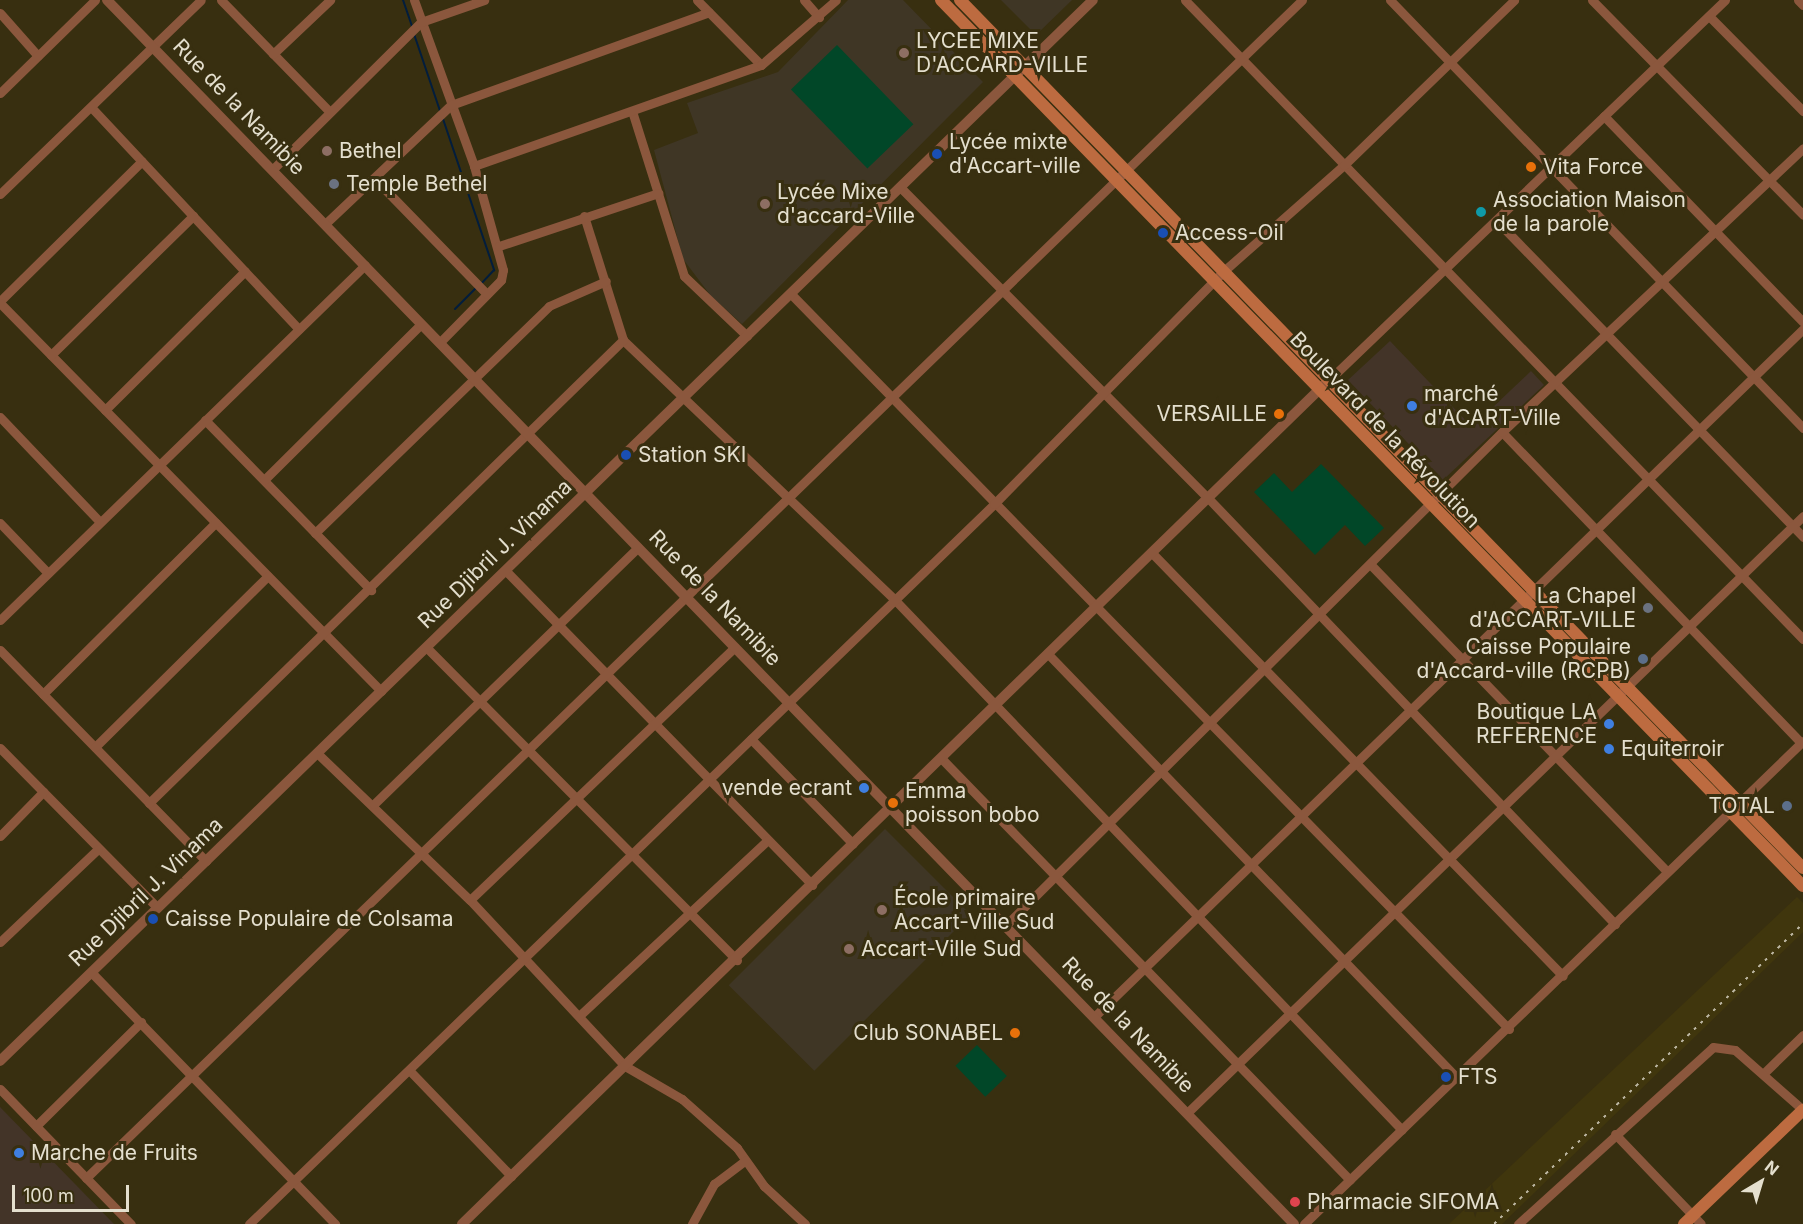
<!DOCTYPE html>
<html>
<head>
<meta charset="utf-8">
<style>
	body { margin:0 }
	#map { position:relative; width:1803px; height:1224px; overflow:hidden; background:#382f10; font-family:Inter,sans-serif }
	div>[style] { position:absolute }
	.commercial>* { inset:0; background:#433428 }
	.built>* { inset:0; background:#40360d }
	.education>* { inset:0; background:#3f3625; transform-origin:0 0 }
	.green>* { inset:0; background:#014728; transform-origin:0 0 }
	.stream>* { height:2px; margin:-1px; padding:0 1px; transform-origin:1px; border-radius:1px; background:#021d3d }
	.minor>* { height:9px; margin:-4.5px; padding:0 4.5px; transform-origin:4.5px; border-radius:4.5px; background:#8b573d }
	.tertiary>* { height:10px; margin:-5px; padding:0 5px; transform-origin:5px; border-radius:5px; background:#8b573d }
	.secondary>* { height:12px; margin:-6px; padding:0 6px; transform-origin:6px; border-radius:6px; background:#bd6b40 }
	.rail>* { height:2px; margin-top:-1px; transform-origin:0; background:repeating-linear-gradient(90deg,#bdb7a3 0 3px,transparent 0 9px) }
	.dots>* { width:16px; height:16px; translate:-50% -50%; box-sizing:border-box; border:3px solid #382f10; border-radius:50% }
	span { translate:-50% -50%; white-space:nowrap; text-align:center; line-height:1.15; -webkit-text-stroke:6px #382f10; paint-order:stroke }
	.poi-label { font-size:21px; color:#e4dfce }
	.left { translate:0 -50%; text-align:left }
	.right { translate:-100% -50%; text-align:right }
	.street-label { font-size:21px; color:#e4dfce }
	.north { position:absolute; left:1731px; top:1152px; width:60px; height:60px; -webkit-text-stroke:4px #382f10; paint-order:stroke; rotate:38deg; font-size:16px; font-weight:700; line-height:24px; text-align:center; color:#e4dfce }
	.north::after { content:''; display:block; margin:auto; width:21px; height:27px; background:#e4dfce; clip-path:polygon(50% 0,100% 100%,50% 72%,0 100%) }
	.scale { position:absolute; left:12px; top:1185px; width:117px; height:27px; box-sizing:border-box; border:3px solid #e4dfce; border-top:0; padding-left:8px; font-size:18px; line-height:21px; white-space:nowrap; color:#e4dfce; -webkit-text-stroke:4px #382f10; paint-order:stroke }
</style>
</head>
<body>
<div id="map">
	<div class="commercial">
		<i style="clip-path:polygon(1390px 341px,1472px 427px,1531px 371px,1544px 385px,1443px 480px,1348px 380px)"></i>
		<i style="clip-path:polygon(0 1107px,114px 1224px,0 1224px)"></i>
	</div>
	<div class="built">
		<i style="clip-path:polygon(1797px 897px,1803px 903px,1803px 932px,1502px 1224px,1449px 1224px)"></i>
	</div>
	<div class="education">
		<i style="clip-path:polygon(848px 0,903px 0,983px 82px,742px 324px,711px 296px,683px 259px,654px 150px,698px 133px,687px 103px,778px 72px)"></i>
		<i style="clip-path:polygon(1001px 0,1072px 0,1036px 35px)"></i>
		<i style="left:885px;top:829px;width:121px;height:221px;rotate:45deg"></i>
	</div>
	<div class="green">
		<i style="left:837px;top:45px;width:110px;height:64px;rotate:46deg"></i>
		<i style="clip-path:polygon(1321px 464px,1384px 528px,1365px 546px,1345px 525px,1315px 555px,1254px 492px,1274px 473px,1292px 492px)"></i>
		<i style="left:977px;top:1045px;width:43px;height:30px;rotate:46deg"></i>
	</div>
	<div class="stream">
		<i style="left:403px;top:0;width:28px;rotate:71deg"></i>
		<i style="left:414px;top:34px;width:81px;rotate:71.3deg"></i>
		<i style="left:442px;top:116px;width:163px;rotate:71.3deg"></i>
		<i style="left:494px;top:270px;width:18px;rotate:133deg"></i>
		<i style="left:455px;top:309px;width:31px;rotate:-45deg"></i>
	</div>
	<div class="minor">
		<i style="left:221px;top:0;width:156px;rotate:45.8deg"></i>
		<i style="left:414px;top:0;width:177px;rotate:70.1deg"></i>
		<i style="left:474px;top:166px;width:108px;rotate:74.4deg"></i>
		<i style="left:503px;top:270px;width:10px;rotate:101deg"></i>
		<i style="left:501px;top:280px;width:87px;rotate:134.5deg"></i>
		<i style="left:697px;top:0;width:91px;rotate:45.4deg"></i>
		<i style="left:804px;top:0;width:23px;rotate:49deg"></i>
		<i style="left:1185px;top:0;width:889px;rotate:45.96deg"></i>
		<i style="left:1390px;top:0;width:595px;rotate:46.02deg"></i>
		<i style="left:1592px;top:0;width:301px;rotate:45.5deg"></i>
		<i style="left:1798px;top:0;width:7px;rotate:45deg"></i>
		<i style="left:0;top:13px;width:57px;rotate:48.5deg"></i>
		<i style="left:1709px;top:16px;width:134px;rotate:45.3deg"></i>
		<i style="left:273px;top:54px;width:79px;rotate:-43.5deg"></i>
		<i style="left:0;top:93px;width:133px;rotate:-44.4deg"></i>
		<i style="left:91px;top:107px;width:304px;rotate:46.9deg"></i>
		<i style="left:632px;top:111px;width:173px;rotate:72.5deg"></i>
		<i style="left:684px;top:276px;width:87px;rotate:43.6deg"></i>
		<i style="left:1604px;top:116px;width:286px;rotate:46deg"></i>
		<i style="left:474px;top:166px;width:304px;rotate:-19.4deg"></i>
		<i style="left:761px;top:65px;width:99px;rotate:-40.9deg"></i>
		<i style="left:272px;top:170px;width:210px;rotate:-44.8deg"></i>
		<i style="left:421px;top:22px;width:67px;rotate:-19.2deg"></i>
		<i style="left:374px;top:178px;width:162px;rotate:45.8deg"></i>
		<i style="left:901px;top:188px;width:438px;rotate:45.3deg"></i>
		<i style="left:1209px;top:499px;width:588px;rotate:46.31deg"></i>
		<i style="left:0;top:194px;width:279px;rotate:-44deg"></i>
		<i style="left:584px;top:216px;width:130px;rotate:72.5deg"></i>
		<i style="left:623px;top:340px;width:376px;rotate:43.7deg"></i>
		<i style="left:895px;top:600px;width:733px;rotate:46.27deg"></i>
		<i style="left:1497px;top:221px;width:440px;rotate:45.9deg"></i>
		<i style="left:325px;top:224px;width:173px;rotate:-43.4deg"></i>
		<i style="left:451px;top:105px;width:274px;rotate:-19.8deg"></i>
		<i style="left:499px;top:246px;width:168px;rotate:-18.4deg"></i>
		<i style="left:790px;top:293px;width:1029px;rotate:45.67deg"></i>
		<i style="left:0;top:301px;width:199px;rotate:-44.6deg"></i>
		<i style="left:0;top:303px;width:544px;rotate:45.52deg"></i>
		<i style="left:51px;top:355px;width:199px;rotate:-44.4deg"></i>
		<i style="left:1331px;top:378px;width:546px;rotate:-43.81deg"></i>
		<i style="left:105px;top:410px;width:197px;rotate:-44.8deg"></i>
		<i style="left:0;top:417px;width:145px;rotate:46.4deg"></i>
		<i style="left:205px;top:420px;width:238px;rotate:45.7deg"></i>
		<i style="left:1502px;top:432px;width:431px;rotate:46.1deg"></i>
		<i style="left:264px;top:480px;width:221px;rotate:-44.8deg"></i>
		<i style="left:0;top:523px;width:69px;rotate:46.2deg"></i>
		<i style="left:315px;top:533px;width:326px;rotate:-44.1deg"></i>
		<i style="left:549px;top:306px;width:62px;rotate:-23.7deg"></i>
		<i style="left:1153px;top:554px;width:588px;rotate:45.83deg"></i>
		<i style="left:1371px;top:565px;width:426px;rotate:46deg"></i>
		<i style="left:505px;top:570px;width:440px;rotate:45.7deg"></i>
		<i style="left:0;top:620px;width:509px;rotate:-44.2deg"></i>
		<i style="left:427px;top:648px;width:440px;rotate:45.2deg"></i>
		<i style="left:0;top:650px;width:295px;rotate:45.7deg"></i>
		<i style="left:1049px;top:655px;width:589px;rotate:46.03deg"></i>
		<i style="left:43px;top:694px;width:243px;rotate:-44.8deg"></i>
		<i style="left:751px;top:739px;width:146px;rotate:45.8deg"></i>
		<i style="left:95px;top:747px;width:243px;rotate:-44.7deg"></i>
		<i style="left:0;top:748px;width:223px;rotate:45.4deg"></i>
		<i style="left:317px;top:753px;width:212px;rotate:43.9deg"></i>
		<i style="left:470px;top:900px;width:227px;rotate:47deg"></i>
		<i style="left:625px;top:1066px;width:66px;rotate:30.1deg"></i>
		<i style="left:682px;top:1099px;width:74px;rotate:41.7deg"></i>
		<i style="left:737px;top:1148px;width:47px;rotate:54.6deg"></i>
		<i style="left:764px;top:1186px;width:56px;rotate:42.8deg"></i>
		<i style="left:942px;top:759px;width:586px;rotate:45.9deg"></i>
		<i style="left:149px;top:803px;width:663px;rotate:-44.33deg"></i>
		<i style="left:374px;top:804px;width:368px;rotate:-44.2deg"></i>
		<i style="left:0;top:836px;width:62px;rotate:-45.7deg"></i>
		<i style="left:470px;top:900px;width:366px;rotate:-43.7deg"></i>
		<i style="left:1005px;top:926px;width:701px;rotate:-44.83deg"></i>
		<i style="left:1502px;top:432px;width:414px;rotate:-43.3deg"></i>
		<i style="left:0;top:942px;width:135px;rotate:-43.5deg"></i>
		<i style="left:91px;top:972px;width:351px;rotate:45.9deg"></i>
		<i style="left:579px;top:1016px;width:258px;rotate:-43deg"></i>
		<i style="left:1094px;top:1017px;width:988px;rotate:-44.14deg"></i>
		<i style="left:410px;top:1071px;width:146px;rotate:46.1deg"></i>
		<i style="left:1765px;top:1072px;width:53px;rotate:-44.2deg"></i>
		<i style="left:0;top:1089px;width:188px;rotate:45.9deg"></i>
		<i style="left:1187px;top:1113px;width:858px;rotate:-44.1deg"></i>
		<i style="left:36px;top:1126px;width:148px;rotate:-44.7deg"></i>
		<i style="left:1615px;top:1134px;width:124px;rotate:46.3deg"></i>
		<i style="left:86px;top:1178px;width:1693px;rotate:-44.09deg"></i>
		<i style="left:249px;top:1224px;width:1036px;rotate:-44.02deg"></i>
		<i style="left:994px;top:504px;width:330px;rotate:-45.4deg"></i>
		<i style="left:1226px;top:269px;width:157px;rotate:-41.4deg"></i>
		<i style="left:1344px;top:165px;width:237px;rotate:-44.1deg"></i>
		<i style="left:692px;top:1224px;width:46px;rotate:-61.2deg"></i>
		<i style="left:714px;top:1184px;width:39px;rotate:-37deg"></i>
		<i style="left:1304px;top:1224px;width:694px;rotate:-44.07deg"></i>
		<i style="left:1518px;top:1224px;width:263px;rotate:-42.2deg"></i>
		<i style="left:1713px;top:1047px;width:22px;rotate:8deg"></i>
		<i style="left:1735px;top:1050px;width:91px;rotate:41.4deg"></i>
	</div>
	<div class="tertiary">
		<i style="left:107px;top:0;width:1705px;rotate:45.88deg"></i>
		<i style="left:0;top:1061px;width:1523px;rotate:-44.15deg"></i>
		<i style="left:462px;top:1224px;width:1213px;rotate:-44.23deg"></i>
	</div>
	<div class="secondary">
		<i style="left:941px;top:0;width:1236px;rotate:45.79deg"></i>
		<i style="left:960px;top:0;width:1210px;rotate:45.84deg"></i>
		<i style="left:1684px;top:1224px;width:165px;rotate:-43.8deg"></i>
	</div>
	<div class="rail">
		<i style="left:1494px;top:1224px;width:431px;rotate:-44.2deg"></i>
	</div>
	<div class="dots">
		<i style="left:904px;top:53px;background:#8d6e63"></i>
		<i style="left:327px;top:151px;background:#8d6e63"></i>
		<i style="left:937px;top:154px;background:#1a4fb4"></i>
		<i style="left:1531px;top:167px;background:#e8710a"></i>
		<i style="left:334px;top:184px;background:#6b7280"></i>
		<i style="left:765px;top:204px;background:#8d6e63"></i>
		<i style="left:1481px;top:212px;background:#0f9aa8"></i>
		<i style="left:1163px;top:233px;background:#1a4fb4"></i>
		<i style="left:1412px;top:406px;background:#3f7fe0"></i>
		<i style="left:1279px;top:414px;background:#e8710a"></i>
		<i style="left:626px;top:455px;background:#1a4fb4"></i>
		<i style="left:1648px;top:608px;background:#6b7280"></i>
		<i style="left:1643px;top:659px;background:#5c6f8a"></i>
		<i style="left:1609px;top:724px;background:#3f7fe0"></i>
		<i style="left:1609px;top:749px;background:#3f7fe0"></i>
		<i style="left:864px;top:788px;background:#3f7fe0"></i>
		<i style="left:893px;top:803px;background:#e8710a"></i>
		<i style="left:1787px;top:806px;background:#5c6f8a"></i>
		<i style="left:882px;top:910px;background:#8d6e63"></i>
		<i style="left:153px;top:919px;background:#1a4fb4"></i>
		<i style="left:849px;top:949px;background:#8d6e63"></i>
		<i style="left:1015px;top:1033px;background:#e8710a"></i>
		<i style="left:1446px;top:1077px;background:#1a4fb4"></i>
		<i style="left:19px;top:1153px;background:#3f7fe0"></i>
		<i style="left:1295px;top:1202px;background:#e0444e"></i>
	</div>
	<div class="poi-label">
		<span class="left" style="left:916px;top:53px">LYCEE MIXE<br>D'ACCARD-VILLE</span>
		<span class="left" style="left:949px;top:154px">Lycée mixte<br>d'Accart-ville</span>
		<span class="left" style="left:339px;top:151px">Bethel</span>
		<span class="left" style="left:1543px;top:167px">Vita Force</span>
		<span class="left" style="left:346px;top:184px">Temple Bethel</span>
		<span class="left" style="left:777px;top:204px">Lycée Mixe<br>d'accard-Ville</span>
		<span class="left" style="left:1493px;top:212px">Association Maison<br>de la parole</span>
		<span class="left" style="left:1175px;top:233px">Access-Oil</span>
		<span class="left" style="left:1424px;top:406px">marché<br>d'ACART-Ville</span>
		<span class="right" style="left:1267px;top:414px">VERSAILLE</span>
		<span class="left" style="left:638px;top:455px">Station SKI</span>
		<span class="right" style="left:1636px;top:608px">La Chapel<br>d'ACCART-VILLE</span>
		<span class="right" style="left:1631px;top:659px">Caisse Populaire<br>d'Accard-ville (RCPB)</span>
		<span class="right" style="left:1597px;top:724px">Boutique LA<br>REFERENCE</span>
		<span class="left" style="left:1621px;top:749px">Equiterroir</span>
		<span class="right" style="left:852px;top:788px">vende ecrant</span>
		<span class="left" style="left:905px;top:803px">Emma<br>poisson bobo</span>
		<span class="right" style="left:1775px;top:806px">TOTAL</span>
		<span class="left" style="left:894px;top:910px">École primaire<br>Accart-Ville Sud</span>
		<span class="left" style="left:165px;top:919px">Caisse Populaire de Colsama</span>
		<span class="left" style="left:861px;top:949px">Accart-Ville Sud</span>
		<span class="right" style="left:1003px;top:1033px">Club SONABEL</span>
		<span class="left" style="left:1458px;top:1077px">FTS</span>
		<span class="left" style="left:31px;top:1153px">Marche de Fruits</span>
		<span class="left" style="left:1307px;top:1202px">Pharmacie SIFOMA</span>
	</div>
	<div class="street-label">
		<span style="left:239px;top:107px;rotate:46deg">Rue de la Namibie</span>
		<span style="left:1385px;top:430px;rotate:46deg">Boulevard de la Révolution</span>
		<span style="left:495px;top:554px;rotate:-44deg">Rue Djibril J. Vinama</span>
		<span style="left:715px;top:598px;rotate:46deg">Rue de la Namibie</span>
		<span style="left:146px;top:892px;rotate:-44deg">Rue Djibril J. Vinama</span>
		<span style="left:1128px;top:1025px;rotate:46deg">Rue de la Namibie</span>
	</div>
	<div class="north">N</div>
	<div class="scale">100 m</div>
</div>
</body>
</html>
